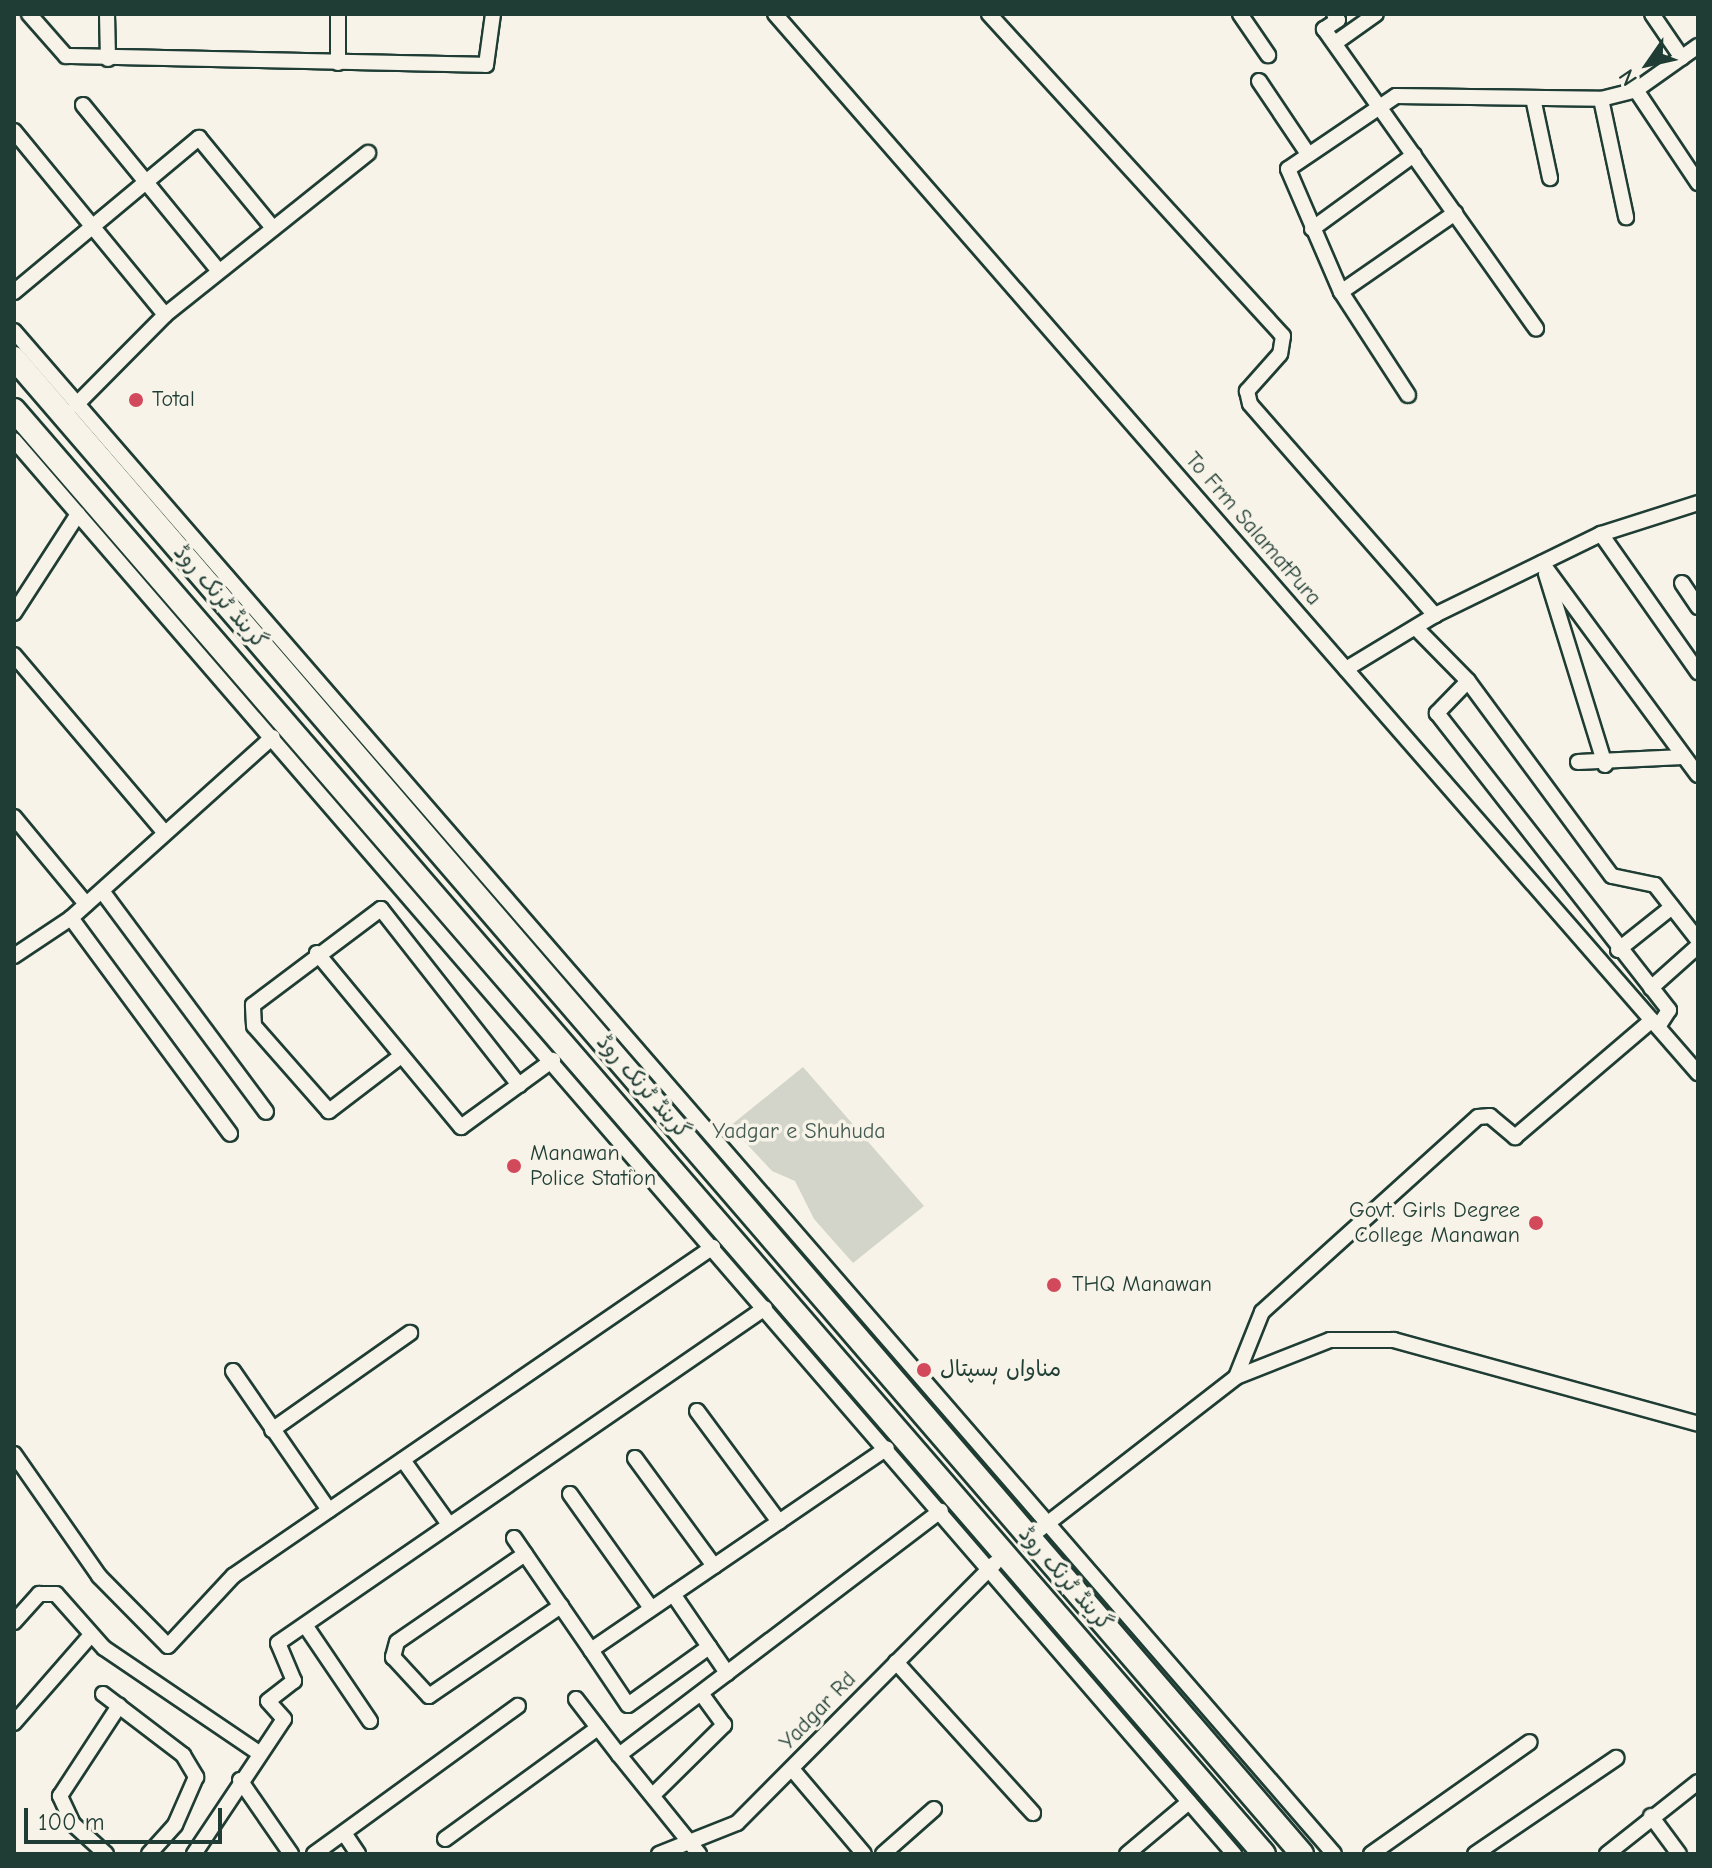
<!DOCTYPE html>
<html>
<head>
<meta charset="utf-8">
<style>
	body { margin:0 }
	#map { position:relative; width:1712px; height:1868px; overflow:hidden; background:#f7f3e8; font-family:"Comic Neue","Playpen Sans Arabic",sans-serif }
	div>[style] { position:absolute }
	.green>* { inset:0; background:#d3d5ca }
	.roads { filter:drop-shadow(2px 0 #1f3d34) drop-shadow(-2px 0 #1f3d34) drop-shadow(0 2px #1f3d34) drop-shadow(0 -2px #1f3d34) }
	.minor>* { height:14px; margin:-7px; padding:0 7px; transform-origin:7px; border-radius:7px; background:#f7f3e8 }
	.highway>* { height:22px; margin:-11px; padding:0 11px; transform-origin:11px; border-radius:11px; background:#f7f3e8 }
	.dots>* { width:22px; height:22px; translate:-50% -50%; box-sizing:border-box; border:4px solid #f7f3e8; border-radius:50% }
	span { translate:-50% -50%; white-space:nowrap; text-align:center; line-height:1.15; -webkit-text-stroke:7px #f7f3e8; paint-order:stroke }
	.poi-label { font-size:22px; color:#1f3d34 }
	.left { translate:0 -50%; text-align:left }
	.right { translate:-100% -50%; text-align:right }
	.street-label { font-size:22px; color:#1f3d34 }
	.park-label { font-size:22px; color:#435b52 }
	.frame { position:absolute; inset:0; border:16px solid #1f3d34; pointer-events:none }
	.north { position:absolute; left:1608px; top:24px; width:80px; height:80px; -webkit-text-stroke:6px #f7f3e8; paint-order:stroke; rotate:236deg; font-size:22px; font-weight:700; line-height:32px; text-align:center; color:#1f3d34 }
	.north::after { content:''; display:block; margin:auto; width:28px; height:36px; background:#1f3d34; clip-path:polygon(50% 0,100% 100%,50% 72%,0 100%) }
	.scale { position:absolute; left:24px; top:1808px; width:198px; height:36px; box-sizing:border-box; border:4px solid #1f3d34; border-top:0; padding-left:10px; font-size:24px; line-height:28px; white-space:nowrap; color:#1f3d34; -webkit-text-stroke:6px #f7f3e8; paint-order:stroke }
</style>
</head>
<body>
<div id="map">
	<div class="green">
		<i style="clip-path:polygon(803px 1067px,924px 1206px,853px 1263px,814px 1219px,795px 1181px,772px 1171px,730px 1126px)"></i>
	</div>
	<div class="roads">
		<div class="minor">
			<i style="left:29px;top:14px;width:56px;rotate:48.6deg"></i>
			<i style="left:66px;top:56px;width:420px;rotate:1.2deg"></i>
			<i style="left:486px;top:65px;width:51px;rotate:-82.2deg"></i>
			<i style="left:107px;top:14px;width:45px;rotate:88.7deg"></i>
			<i style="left:775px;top:14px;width:1405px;rotate:48.93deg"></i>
			<i style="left:989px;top:14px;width:436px;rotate:47.6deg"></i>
			<i style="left:1283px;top:336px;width:18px;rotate:99deg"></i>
			<i style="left:1280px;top:354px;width:50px;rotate:131.7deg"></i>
			<i style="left:1247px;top:391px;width:13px;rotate:77deg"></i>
			<i style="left:1250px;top:404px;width:281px;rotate:48.8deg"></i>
			<i style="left:1240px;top:14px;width:50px;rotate:55.7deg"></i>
			<i style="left:1334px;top:14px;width:7px;rotate:56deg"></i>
			<i style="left:1338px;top:20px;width:17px;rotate:147deg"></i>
			<i style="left:1324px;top:29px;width:367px;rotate:54.7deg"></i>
			<i style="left:1652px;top:14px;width:53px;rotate:55.7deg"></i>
			<i style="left:1335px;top:43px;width:50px;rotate:-35.3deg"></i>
			<i style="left:338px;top:63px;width:49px;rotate:-90deg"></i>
			<i style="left:1259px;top:81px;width:88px;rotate:56.1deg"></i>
			<i style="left:1636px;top:90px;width:112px;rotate:56.3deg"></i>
			<i style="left:1533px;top:98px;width:82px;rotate:78deg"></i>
			<i style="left:1601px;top:99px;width:121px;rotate:78deg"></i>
			<i style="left:83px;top:105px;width:213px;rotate:50.7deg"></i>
			<i style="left:14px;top:131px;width:238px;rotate:50.6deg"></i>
			<i style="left:1312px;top:229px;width:126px;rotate:-36deg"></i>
			<i style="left:14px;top:292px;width:241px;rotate:-39.8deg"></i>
			<i style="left:199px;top:138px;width:117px;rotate:50.6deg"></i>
			<i style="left:1341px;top:292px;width:139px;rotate:-34.7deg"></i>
			<i style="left:14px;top:331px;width:2015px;rotate:49.08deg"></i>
			<i style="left:1408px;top:395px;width:123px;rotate:-123deg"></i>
			<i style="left:1341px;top:292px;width:134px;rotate:-113.3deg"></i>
			<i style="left:1288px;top:169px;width:130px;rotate:-34.1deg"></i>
			<i style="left:1396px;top:96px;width:205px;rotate:0.8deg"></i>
			<i style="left:1601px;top:99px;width:36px;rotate:-14deg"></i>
			<i style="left:1636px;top:90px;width:76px;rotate:-35.4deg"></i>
			<i style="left:76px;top:405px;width:127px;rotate:-45.3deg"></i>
			<i style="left:165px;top:315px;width:260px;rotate:-38.6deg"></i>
			<i style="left:14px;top:440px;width:1868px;rotate:49.21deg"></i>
			<i style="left:1601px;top:534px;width:169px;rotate:54.9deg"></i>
			<i style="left:1542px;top:563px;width:263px;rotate:53.7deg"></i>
			<i style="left:1546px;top:574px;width:200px;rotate:72.8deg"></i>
			<i style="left:1682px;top:583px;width:29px;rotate:56deg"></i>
			<i style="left:14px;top:613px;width:118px;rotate:-57.1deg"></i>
			<i style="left:1416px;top:628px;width:74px;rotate:45.5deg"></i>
			<i style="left:1468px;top:681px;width:242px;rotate:53.6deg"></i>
			<i style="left:1612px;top:876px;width:44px;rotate:11.8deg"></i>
			<i style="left:1655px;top:885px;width:70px;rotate:52deg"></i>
			<i style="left:14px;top:655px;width:233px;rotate:49.7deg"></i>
			<i style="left:1346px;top:669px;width:104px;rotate:-31.2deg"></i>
			<i style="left:1435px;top:615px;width:185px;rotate:-26deg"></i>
			<i style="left:1601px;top:534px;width:102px;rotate:-17.7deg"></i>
			<i style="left:1468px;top:681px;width:45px;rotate:134.1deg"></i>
			<i style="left:1437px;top:713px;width:377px;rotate:52deg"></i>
			<i style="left:1669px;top:1010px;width:20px;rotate:123deg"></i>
			<i style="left:1578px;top:762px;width:105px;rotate:-2.7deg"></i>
			<i style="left:14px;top:817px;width:113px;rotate:50.4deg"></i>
			<i style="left:102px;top:891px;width:275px;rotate:53.4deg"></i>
			<i style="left:71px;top:918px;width:268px;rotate:53.6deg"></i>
			<i style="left:1618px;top:950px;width:69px;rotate:-38.5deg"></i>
			<i style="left:317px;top:953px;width:226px;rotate:50.4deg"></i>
			<i style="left:461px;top:1127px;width:114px;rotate:-36.1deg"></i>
			<i style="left:14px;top:956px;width:69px;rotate:-33.7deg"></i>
			<i style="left:71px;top:918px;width:271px;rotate:-41.9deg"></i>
			<i style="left:1651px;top:988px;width:63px;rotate:-41.8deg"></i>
			<i style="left:401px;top:1056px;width:91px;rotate:142.6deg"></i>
			<i style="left:329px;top:1111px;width:113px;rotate:-131.4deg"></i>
			<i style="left:254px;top:1026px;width:21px;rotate:-93deg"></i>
			<i style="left:253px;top:1005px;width:160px;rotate:-36.9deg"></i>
			<i style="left:381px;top:909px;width:224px;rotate:51.9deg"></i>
			<i style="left:233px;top:1371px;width:169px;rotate:55.4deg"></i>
			<i style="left:1236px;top:1377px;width:70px;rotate:-68.2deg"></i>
			<i style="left:1262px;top:1312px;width:291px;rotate:-42.1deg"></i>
			<i style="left:1478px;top:1117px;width:12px;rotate:-5deg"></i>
			<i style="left:1490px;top:1116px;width:33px;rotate:40deg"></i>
			<i style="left:1515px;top:1137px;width:180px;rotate:-40.5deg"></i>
			<i style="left:697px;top:1411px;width:138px;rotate:53.5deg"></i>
			<i style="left:272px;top:1430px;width:169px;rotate:-35.1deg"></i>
			<i style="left:14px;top:1454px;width:149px;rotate:55.1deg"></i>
			<i style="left:99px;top:1576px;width:98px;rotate:45.4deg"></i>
			<i style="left:168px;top:1646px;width:96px;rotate:-47.1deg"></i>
			<i style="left:233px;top:1576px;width:582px;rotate:-34.43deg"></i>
			<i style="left:635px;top:1458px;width:134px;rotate:53.8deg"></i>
			<i style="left:403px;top:1460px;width:77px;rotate:54.5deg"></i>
			<i style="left:570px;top:1494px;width:140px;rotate:54.6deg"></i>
			<i style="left:1039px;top:1530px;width:249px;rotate:-37.8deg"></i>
			<i style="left:1236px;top:1377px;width:101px;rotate:-21.5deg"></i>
			<i style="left:1330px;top:1340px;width:64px"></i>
			<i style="left:1394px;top:1340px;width:315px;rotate:15.4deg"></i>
			<i style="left:514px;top:1538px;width:136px;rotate:55.5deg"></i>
			<i style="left:591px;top:1650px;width:358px;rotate:-34.3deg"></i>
			<i style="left:525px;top:1554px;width:155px;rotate:145.5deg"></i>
			<i style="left:397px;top:1642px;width:16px;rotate:105deg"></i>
			<i style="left:393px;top:1657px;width:53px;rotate:47.3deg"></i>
			<i style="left:429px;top:1696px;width:160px;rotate:-34.3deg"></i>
			<i style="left:673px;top:1594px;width:96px;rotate:55.6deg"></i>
			<i style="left:14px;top:1622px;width:38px;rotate:-48deg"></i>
			<i style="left:39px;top:1594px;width:17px"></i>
			<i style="left:56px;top:1594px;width:72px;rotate:48.4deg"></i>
			<i style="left:104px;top:1648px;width:187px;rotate:34.1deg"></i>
			<i style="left:305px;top:1625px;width:116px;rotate:55.9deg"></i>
			<i style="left:591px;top:1650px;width:66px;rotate:56.1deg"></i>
			<i style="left:628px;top:1705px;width:100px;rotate:-35.6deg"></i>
			<i style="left:896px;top:1662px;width:204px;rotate:47.8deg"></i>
			<i style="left:103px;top:1694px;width:101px;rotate:37.3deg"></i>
			<i style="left:183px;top:1755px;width:26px;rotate:59deg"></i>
			<i style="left:196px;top:1777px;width:52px;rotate:113.6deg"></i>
			<i style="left:175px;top:1825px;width:39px;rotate:132deg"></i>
			<i style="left:576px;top:1699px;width:71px;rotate:52.5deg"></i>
			<i style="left:14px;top:1723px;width:117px;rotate:-48.8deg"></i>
			<i style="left:792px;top:1769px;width:111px;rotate:49.7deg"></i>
			<i style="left:240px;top:1780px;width:90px;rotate:55.4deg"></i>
			<i style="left:653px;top:1795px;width:100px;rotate:-44.6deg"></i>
			<i style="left:724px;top:1725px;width:39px;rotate:-126deg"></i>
			<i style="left:1651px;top:1816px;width:47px;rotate:53.6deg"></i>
			<i style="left:344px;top:1833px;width:25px;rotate:56deg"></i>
			<i style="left:445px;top:1839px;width:189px;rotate:-36deg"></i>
			<i style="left:106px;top:1854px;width:45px;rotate:-137.7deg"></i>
			<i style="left:73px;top:1824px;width:31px;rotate:-115deg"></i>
			<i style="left:60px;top:1796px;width:108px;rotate:-56.8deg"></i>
			<i style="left:194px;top:1854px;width:162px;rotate:-56.3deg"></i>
			<i style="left:284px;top:1719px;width:24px;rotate:-132deg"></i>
			<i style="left:268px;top:1701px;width:33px;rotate:-38deg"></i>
			<i style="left:294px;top:1681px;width:41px;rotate:-112.8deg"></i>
			<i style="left:278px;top:1643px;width:591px;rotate:-34.52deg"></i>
			<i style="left:314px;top:1854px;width:252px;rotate:-36deg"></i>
			<i style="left:659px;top:1854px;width:84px;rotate:-21.7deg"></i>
			<i style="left:737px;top:1823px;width:366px;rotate:-45.2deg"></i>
			<i style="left:699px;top:1854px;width:127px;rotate:-128.9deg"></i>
			<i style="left:619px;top:1755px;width:404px;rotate:-37.2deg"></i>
			<i style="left:883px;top:1854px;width:68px;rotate:-41.4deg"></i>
			<i style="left:1127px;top:1854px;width:81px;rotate:-40deg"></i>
			<i style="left:1371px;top:1854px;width:194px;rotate:-35.2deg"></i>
			<i style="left:1475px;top:1854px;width:171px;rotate:-34.2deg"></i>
			<i style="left:1607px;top:1854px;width:116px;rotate:-38.4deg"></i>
		</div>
		<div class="highway">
			<i style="left:14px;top:358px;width:1974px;rotate:49.27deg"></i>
			<i style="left:14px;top:410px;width:1910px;rotate:49.12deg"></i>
		</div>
	</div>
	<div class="dots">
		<i style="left:136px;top:400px;background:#d1495b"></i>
		<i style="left:514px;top:1166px;background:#d1495b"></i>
		<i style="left:1536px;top:1223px;background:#d1495b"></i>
		<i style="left:1054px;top:1285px;background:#d1495b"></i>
		<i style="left:924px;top:1370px;background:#d1495b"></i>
	</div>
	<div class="poi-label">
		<span class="left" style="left:152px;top:400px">Total</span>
		<span class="left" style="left:530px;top:1166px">Manawan<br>Police Station</span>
		<span class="right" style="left:1520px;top:1223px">Govt. Girls Degree<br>College Manawan</span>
		<span class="left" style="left:1072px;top:1285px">THQ Manawan</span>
		<span class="left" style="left:940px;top:1370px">مناواں ہسپتال</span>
	</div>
	<div class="street-label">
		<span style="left:1253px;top:529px;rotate:49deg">To Frm SalamatPura</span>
		<span style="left:220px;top:597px;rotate:49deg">گرینڈ ٹرنک روڈ</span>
		<span style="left:643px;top:1087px;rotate:49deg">گرینڈ ٹرنک روڈ</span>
		<span style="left:1065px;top:1579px;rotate:49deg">گرینڈ ٹرنک روڈ</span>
		<span style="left:818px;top:1711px;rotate:-46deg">Yadgar Rd</span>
	</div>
	<div class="park-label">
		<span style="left:799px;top:1132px">Yadgar e Shuhuda</span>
	</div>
	<div class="frame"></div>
	<div class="north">N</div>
	<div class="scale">100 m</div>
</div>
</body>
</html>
